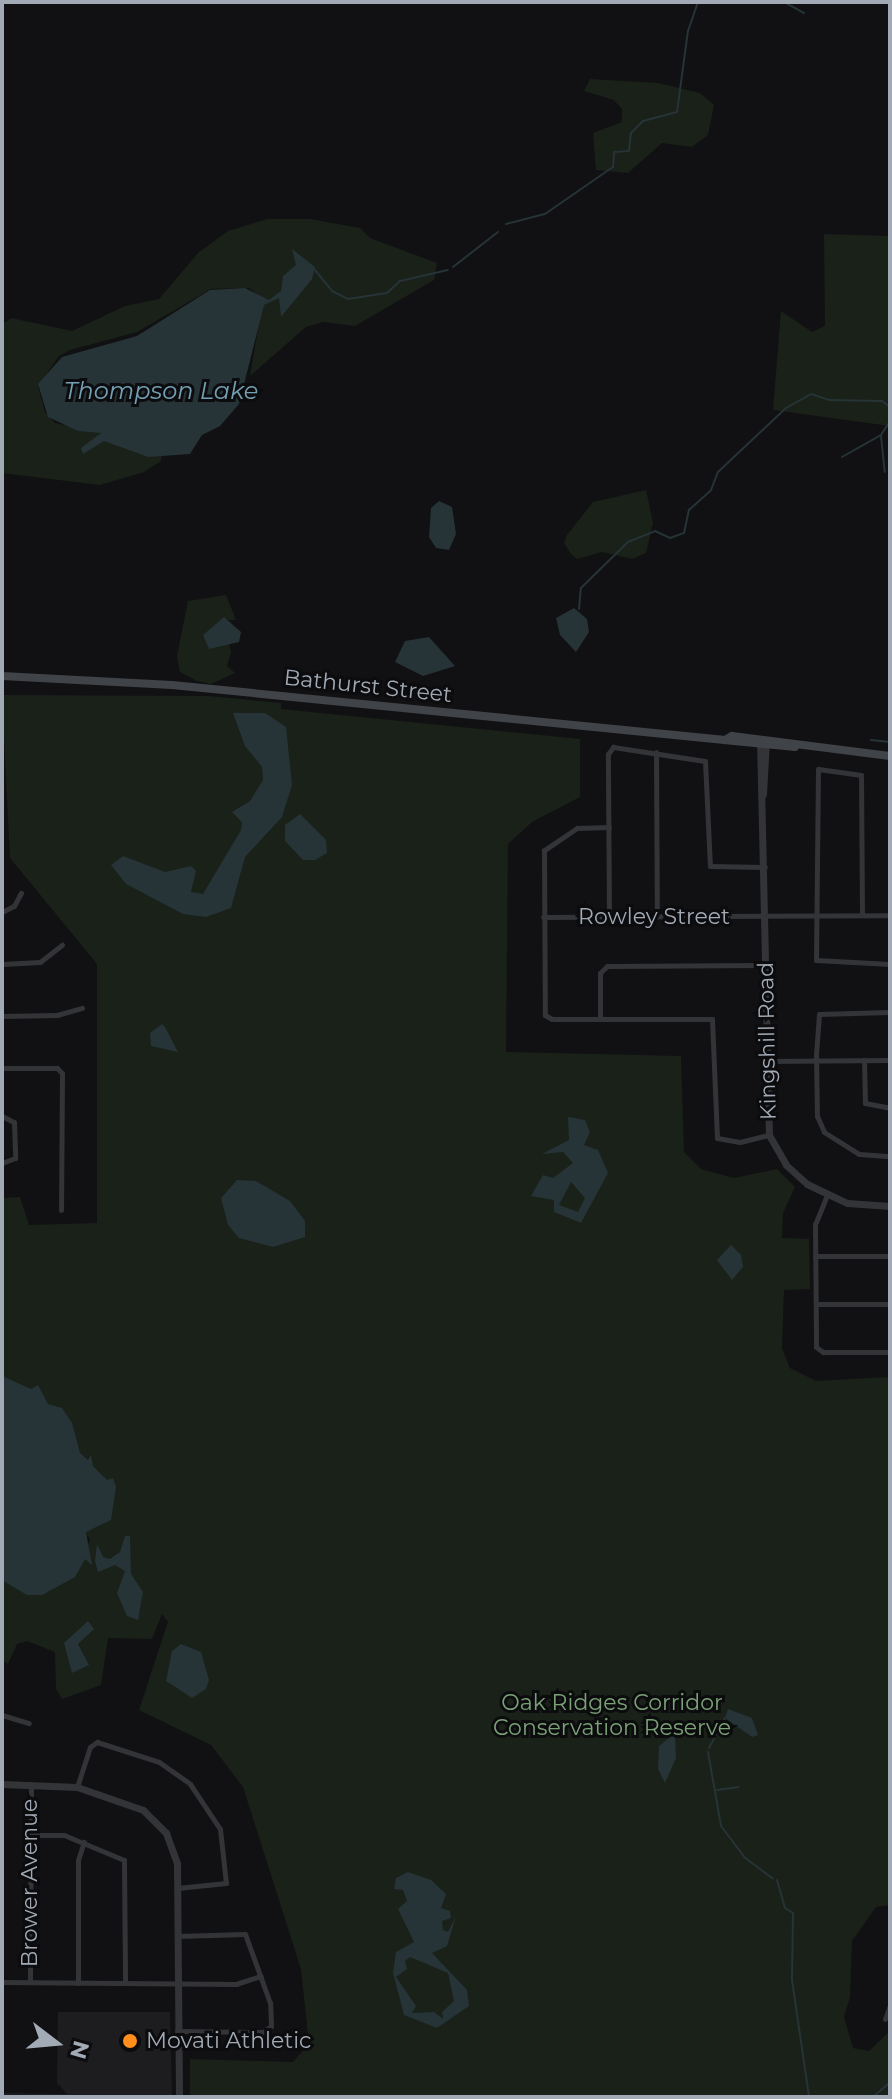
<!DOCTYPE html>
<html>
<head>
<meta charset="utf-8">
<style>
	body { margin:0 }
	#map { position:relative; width:892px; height:2099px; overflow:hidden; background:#111113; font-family:Montserrat,sans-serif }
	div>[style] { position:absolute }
	.built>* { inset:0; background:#1d1d20 }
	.green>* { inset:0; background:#192119 }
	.water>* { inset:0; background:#263337 }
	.stream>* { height:2px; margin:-1px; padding:0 1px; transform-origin:1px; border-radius:1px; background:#263337 }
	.minor>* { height:5px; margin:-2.5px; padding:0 2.5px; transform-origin:2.5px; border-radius:2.5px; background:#323438 }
	.tertiary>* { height:7px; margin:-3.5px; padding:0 3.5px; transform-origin:3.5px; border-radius:3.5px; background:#323438 }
	.secondary>* { height:8px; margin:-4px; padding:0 4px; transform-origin:4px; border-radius:4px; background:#404348 }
	.dots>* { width:22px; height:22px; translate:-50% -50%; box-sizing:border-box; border:4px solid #0c0c0e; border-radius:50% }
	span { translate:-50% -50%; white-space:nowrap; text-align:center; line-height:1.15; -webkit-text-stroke:6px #0c0c0e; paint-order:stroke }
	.street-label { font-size:22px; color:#a1aab5 }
	.park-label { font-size:22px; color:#7aa276 }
	.poi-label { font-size:22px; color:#a1aab5 }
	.left { translate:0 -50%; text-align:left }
	.water-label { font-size:24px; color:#74a0b4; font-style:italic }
	.frame { position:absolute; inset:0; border:4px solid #a1aab5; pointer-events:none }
	.north { position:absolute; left:16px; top:2003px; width:80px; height:80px; -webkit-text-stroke:6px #0c0c0e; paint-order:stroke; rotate:106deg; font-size:22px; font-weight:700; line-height:32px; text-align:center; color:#a1aab5 }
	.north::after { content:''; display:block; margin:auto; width:28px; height:36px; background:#a1aab5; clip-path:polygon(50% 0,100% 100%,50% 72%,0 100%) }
</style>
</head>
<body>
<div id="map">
	<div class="built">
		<i style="clip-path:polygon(58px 2012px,170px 2012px,172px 2097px,2px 2097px,2px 2093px,67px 2094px,57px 2083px)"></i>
	</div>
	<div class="green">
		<i style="clip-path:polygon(590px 79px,658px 83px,700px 93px,714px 105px,708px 135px,692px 147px,662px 143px,628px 173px,596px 170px,593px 133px,622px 122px,622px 109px,614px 100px,584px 91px)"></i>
		<i style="clip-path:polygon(267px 219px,310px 219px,360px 228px,370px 238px,437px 263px,434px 280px,355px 326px,323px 322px,306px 327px,250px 376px,261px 312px,260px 297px,249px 288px,211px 289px,137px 332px,70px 350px,59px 356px,38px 386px,45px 412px,55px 423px,99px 432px,108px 441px,127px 442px,148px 456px,162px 455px,161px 461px,144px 472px,100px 485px,2px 473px,2px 325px,11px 318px,72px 331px,125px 306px,159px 299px,198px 253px,228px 231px)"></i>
		<i style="clip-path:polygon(824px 234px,890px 236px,890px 426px,773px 410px,781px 311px,812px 332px,825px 326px)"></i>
		<i style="clip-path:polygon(646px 490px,653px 523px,646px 553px,632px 559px,602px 552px,577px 559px,571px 554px,564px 543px,567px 535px,593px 502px)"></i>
		<i style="clip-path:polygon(226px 595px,236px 620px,224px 620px,231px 652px,227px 666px,235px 673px,211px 684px,197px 681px,180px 672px,177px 656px,188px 601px)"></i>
		<i style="clip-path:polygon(2px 695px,208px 696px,281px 703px,281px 709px,580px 739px,580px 797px,532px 822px,508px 844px,506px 1052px,681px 1056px,684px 1152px,701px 1169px,734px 1178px,777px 1169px,795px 1187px,783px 1213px,782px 1238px,809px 1239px,810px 1289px,784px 1290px,782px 1348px,790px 1368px,816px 1381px,890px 1377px,890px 1905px,876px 1907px,852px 1941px,850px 1997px,844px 2017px,853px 2048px,869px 2051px,890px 2031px,890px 2097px,190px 2097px,190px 2059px,293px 2062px,309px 2044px,301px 1969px,243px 1787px,211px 1745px,139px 1710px,168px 1622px,162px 1614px,152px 1639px,108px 1638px,101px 1685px,62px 1699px,56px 1689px,55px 1652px,27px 1641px,17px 1644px,8px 1664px,2px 1660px,2px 1574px,72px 1574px,84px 1559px,90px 1539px,84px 1532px,84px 1461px,27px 1392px,2px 1376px,2px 1198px,20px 1197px,29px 1225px,97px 1223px,97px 964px,10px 858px)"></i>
	</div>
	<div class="water">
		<i style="clip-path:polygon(292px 249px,315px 267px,312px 279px,281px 317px,279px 298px,264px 305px,239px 404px,220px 426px,202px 435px,190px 454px,148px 457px,104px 441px,83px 454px,81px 448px,101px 433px,78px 431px,48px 417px,38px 384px,62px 357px,137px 336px,210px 290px,245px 288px,269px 300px,281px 291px,283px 276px,296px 265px)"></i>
		<i style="clip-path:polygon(439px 501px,452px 507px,456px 534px,449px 550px,436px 548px,429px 537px,431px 508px)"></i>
		<i style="clip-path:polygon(574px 608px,587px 619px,589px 632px,576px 652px,560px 635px,556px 618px)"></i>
		<i style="clip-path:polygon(224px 617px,241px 632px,239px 642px,209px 649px,203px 635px)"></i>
		<i style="clip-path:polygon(429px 637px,455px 666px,423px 676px,395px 662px,405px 641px)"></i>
		<i style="clip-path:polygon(233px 713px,265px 713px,286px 727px,292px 785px,282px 817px,245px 857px,231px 908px,206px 917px,183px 914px,126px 884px,111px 865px,123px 856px,165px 872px,191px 866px,196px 871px,191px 892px,203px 894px,241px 830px,242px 822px,232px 812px,250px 801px,263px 780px,262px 767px,245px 746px)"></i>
		<i style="clip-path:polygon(300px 814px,326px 840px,327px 853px,315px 860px,303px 860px,285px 841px,285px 825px)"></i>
		<i style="clip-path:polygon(162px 1024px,165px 1027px,178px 1052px,151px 1046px,150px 1033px)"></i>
		<i style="clip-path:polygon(evenodd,568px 1117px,585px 1120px,590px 1132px,584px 1145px,598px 1150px,608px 1173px,581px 1223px,554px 1212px,554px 1200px,531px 1196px,543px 1175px,553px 1178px,573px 1163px,563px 1152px,542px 1154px,569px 1140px,568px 1117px,571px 1182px,585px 1198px,578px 1212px,559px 1205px,571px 1182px)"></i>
		<i style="clip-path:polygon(237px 1180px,256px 1181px,290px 1201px,305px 1221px,305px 1237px,273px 1247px,239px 1238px,228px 1225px,221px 1198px)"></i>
		<i style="clip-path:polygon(731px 1245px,741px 1255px,743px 1267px,732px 1280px,717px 1260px)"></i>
		<i style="clip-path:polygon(2px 1376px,31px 1389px,38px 1385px,48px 1404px,62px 1408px,72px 1423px,80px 1453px,88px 1460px,91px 1455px,93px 1466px,107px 1480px,113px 1478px,116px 1487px,111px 1520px,86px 1532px,92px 1565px,85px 1559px,75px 1577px,42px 1595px,27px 1595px,2px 1580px)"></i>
		<i style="clip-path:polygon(125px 1536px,130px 1536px,131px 1574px,143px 1592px,138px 1620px,127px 1616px,117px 1593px,125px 1571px,115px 1565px,98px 1572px,95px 1561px,97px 1544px,103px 1557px,110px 1559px,120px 1552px)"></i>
		<i style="clip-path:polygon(88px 1621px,94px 1629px,78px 1644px,89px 1665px,72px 1673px,64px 1643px)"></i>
		<i style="clip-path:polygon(181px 1644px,201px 1652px,209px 1680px,206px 1689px,192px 1698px,166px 1681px,172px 1651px)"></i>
		<i style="clip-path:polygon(728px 1709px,752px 1718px,758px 1735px,752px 1737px,725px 1718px)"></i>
		<i style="clip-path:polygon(675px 1733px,676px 1758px,665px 1783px,658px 1769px,659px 1746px)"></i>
		<i style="clip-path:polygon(evenodd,408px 1872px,431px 1880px,446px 1894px,441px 1908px,450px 1911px,451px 1918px,442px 1921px,443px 1930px,448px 1932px,456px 1916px,447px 1946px,432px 1953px,467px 1990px,469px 2006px,437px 2028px,404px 2015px,393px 1973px,396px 1952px,414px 1942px,398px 1909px,407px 1901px,403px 1890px,394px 1889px,396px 1878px,408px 1872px,410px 1957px,448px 1973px,454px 2001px,442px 2012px,443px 2019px,434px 2012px,412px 2013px,416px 2006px,396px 1977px,407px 1969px,405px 1961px,410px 1957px)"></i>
	</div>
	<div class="stream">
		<i style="left:784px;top:2px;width:23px;rotate:29deg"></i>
		<i style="left:506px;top:224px;width:40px;rotate:-14.4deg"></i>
		<i style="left:545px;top:214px;width:83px;rotate:-34.7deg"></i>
		<i style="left:613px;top:167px;width:15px;rotate:-86deg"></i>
		<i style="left:614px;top:152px;width:15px;rotate:-4deg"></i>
		<i style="left:629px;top:151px;width:18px;rotate:-84deg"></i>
		<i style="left:631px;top:133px;width:17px;rotate:-45deg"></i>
		<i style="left:643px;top:121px;width:35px;rotate:-15deg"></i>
		<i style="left:677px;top:112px;width:82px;rotate:-82.3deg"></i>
		<i style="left:688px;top:31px;width:31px;rotate:-71deg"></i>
		<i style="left:453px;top:267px;width:57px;rotate:-37.9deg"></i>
		<i style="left:315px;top:270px;width:27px;rotate:51deg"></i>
		<i style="left:332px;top:291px;width:18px;rotate:27deg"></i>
		<i style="left:348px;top:299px;width:39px;rotate:-9deg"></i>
		<i style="left:387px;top:293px;width:18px;rotate:-43deg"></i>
		<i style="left:400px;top:281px;width:49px;rotate:-12.9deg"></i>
		<i style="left:881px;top:436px;width:36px;rotate:84deg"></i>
		<i style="left:842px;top:457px;width:45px;rotate:-29.4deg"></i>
		<i style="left:881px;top:435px;width:17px;rotate:-57deg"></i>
		<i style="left:579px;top:609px;width:21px;rotate:-85deg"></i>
		<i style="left:581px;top:588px;width:66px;rotate:-44.4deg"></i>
		<i style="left:628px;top:542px;width:29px;rotate:-22deg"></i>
		<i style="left:655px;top:531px;width:17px;rotate:25deg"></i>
		<i style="left:670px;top:538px;width:15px;rotate:-20deg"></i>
		<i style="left:684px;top:533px;width:24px;rotate:-78deg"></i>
		<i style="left:689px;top:510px;width:30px;rotate:-42deg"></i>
		<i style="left:711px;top:490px;width:19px;rotate:-69deg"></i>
		<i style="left:718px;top:472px;width:93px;rotate:-43.3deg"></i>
		<i style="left:786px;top:408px;width:29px;rotate:-29deg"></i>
		<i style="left:811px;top:394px;width:19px;rotate:18deg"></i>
		<i style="left:829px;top:400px;width:53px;rotate:1.1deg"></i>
		<i style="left:882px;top:401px;width:10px;rotate:37deg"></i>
		<i style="left:871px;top:740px;width:19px;rotate:6deg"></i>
		<i style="left:709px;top:1748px;width:34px;rotate:-62deg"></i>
		<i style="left:708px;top:1752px;width:75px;rotate:80deg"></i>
		<i style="left:721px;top:1826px;width:39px;rotate:53deg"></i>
		<i style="left:744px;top:1857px;width:36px;rotate:37deg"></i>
		<i style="left:717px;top:1790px;width:22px;rotate:-8deg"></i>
		<i style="left:777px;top:1880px;width:29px;rotate:74deg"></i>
		<i style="left:785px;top:1908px;width:9px;rotate:32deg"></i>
		<i style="left:793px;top:1913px;width:67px;rotate:90.9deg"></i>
		<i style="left:792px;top:1980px;width:118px;rotate:81.7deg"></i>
		<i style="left:873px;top:2097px;width:23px;rotate:-41deg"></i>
	</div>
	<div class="minor">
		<i style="left:656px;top:752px;width:165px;rotate:89.7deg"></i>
		<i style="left:609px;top:827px;width:32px;rotate:178deg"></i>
		<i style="left:577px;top:828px;width:40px;rotate:146deg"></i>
		<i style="left:544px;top:850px;width:165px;rotate:89.7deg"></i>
		<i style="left:545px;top:1015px;width:8px;rotate:30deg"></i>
		<i style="left:552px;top:1019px;width:160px"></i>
		<i style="left:712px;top:1019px;width:119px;rotate:87.6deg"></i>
		<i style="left:717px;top:1138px;width:23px;rotate:10deg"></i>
		<i style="left:740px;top:1142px;width:30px;rotate:-14deg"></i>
		<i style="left:2px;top:912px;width:13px;rotate:-27deg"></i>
		<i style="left:14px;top:906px;width:15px;rotate:-62deg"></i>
		<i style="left:862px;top:915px;width:140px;rotate:-90.4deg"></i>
		<i style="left:861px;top:775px;width:43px;rotate:-172.1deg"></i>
		<i style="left:818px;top:769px;width:191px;rotate:90.6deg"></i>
		<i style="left:816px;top:960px;width:74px;rotate:3.1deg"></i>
		<i style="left:543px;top:917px;width:347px;rotate:-0.3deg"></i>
		<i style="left:609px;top:917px;width:163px;rotate:-90.4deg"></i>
		<i style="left:608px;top:754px;width:9px;rotate:-54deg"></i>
		<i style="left:613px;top:747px;width:93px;rotate:8.7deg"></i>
		<i style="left:705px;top:761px;width:105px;rotate:87.3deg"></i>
		<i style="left:710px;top:866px;width:55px;rotate:1deg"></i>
		<i style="left:2px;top:964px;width:38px;rotate:-3deg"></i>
		<i style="left:40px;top:962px;width:28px;rotate:-38deg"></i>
		<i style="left:890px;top:1012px;width:71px;rotate:178.4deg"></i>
		<i style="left:819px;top:1014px;width:41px;rotate:94.2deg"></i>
		<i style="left:816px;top:1055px;width:61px;rotate:89.1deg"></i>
		<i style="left:817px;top:1116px;width:17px;rotate:66deg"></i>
		<i style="left:824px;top:1132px;width:41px;rotate:32.2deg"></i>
		<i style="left:859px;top:1154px;width:31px;rotate:4deg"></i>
		<i style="left:2px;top:1016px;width:55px;rotate:-1deg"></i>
		<i style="left:57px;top:1015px;width:26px;rotate:-16deg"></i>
		<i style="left:600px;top:1019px;width:46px;rotate:-90deg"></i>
		<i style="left:600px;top:973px;width:10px;rotate:-45deg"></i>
		<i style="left:607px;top:966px;width:158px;rotate:-0.4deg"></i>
		<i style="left:864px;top:1060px;width:43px;rotate:88.7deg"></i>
		<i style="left:865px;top:1103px;width:25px;rotate:11deg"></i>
		<i style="left:767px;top:1061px;width:123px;rotate:-0.5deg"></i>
		<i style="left:2px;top:1068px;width:55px"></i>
		<i style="left:57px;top:1068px;width:7px;rotate:45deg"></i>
		<i style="left:62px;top:1073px;width:137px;rotate:90.4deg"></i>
		<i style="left:2px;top:1116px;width:13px;rotate:27deg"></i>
		<i style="left:14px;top:1122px;width:36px;rotate:88deg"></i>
		<i style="left:15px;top:1158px;width:14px;rotate:159deg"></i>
		<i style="left:827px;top:1195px;width:31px;rotate:112deg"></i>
		<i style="left:815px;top:1224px;width:123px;rotate:89.5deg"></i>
		<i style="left:816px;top:1347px;width:9px;rotate:36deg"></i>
		<i style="left:823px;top:1352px;width:67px"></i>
		<i style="left:815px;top:1256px;width:75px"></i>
		<i style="left:816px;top:1304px;width:74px"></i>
		<i style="left:2px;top:1715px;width:28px;rotate:17deg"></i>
		<i style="left:77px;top:1787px;width:42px;rotate:-72deg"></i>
		<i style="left:90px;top:1747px;width:9px;rotate:-36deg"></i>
		<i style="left:97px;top:1742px;width:65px;rotate:17.9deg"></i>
		<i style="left:159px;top:1762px;width:38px;rotate:35deg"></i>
		<i style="left:190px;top:1784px;width:54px;rotate:56.3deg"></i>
		<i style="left:220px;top:1829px;width:54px;rotate:83.7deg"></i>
		<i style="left:226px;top:1883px;width:49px;rotate:174.2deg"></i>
		<i style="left:30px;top:1835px;width:34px"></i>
		<i style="left:64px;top:1835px;width:65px;rotate:22.6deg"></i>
		<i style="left:124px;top:1860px;width:123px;rotate:89.5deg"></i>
		<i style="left:2px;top:1982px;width:234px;rotate:0.5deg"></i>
		<i style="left:236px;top:1984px;width:26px;rotate:-18deg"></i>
		<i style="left:30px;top:1982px;width:198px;rotate:-89.7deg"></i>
		<i style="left:78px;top:1983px;width:123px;rotate:-90deg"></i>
		<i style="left:78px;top:1860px;width:19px;rotate:-72deg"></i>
		<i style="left:885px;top:2019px;width:15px;rotate:-70deg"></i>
		<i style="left:177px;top:2031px;width:86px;rotate:0.7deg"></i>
		<i style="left:263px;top:2032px;width:10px;rotate:-37deg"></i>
		<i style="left:271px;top:2026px;width:23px;rotate:-92deg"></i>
		<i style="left:270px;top:2003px;width:73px;rotate:-109.9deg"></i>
		<i style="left:245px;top:1934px;width:68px;rotate:178.3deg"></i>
	</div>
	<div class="tertiary">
		<i style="left:760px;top:740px;width:395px;rotate:88.7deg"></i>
		<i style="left:769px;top:1135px;width:34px;rotate:60deg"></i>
		<i style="left:786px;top:1165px;width:28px;rotate:42deg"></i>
		<i style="left:807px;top:1184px;width:44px;rotate:25.4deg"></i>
		<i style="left:847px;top:1203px;width:43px;rotate:4deg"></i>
		<i style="left:763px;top:794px;width:54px;rotate:-86.8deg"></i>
		<i style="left:2px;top:1784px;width:75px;rotate:2.3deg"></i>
		<i style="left:77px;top:1787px;width:70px;rotate:19.2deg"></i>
		<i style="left:143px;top:1810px;width:33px;rotate:45deg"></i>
		<i style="left:166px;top:1833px;width:33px;rotate:70deg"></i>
		<i style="left:177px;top:1864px;width:233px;rotate:89.5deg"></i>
	</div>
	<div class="secondary">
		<i style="left:2px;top:676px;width:170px;rotate:3deg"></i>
		<i style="left:172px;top:685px;width:626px;rotate:5.68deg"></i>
		<i style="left:725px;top:740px;width:8px;rotate:-30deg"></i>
		<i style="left:732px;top:736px;width:159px;rotate:7.2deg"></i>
	</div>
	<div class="dots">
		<i style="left:130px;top:2041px;background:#ff8e1d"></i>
	</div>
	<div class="street-label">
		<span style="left:368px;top:686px;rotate:6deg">Bathurst Street</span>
		<span style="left:654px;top:917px">Rowley Street</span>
		<span style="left:767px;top:1041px;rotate:-91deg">Kingshill Road</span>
		<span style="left:30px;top:1883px;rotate:-90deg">Brower Avenue</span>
	</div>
	<div class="park-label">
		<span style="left:612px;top:1715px">Oak Ridges Corridor<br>Conservation Reserve</span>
	</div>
	<div class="poi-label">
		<span class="left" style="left:146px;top:2041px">Movati Athletic</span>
	</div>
	<div class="water-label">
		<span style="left:161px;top:391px">Thompson Lake</span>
	</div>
	<div class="frame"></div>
	<div class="north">N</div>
</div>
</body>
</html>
